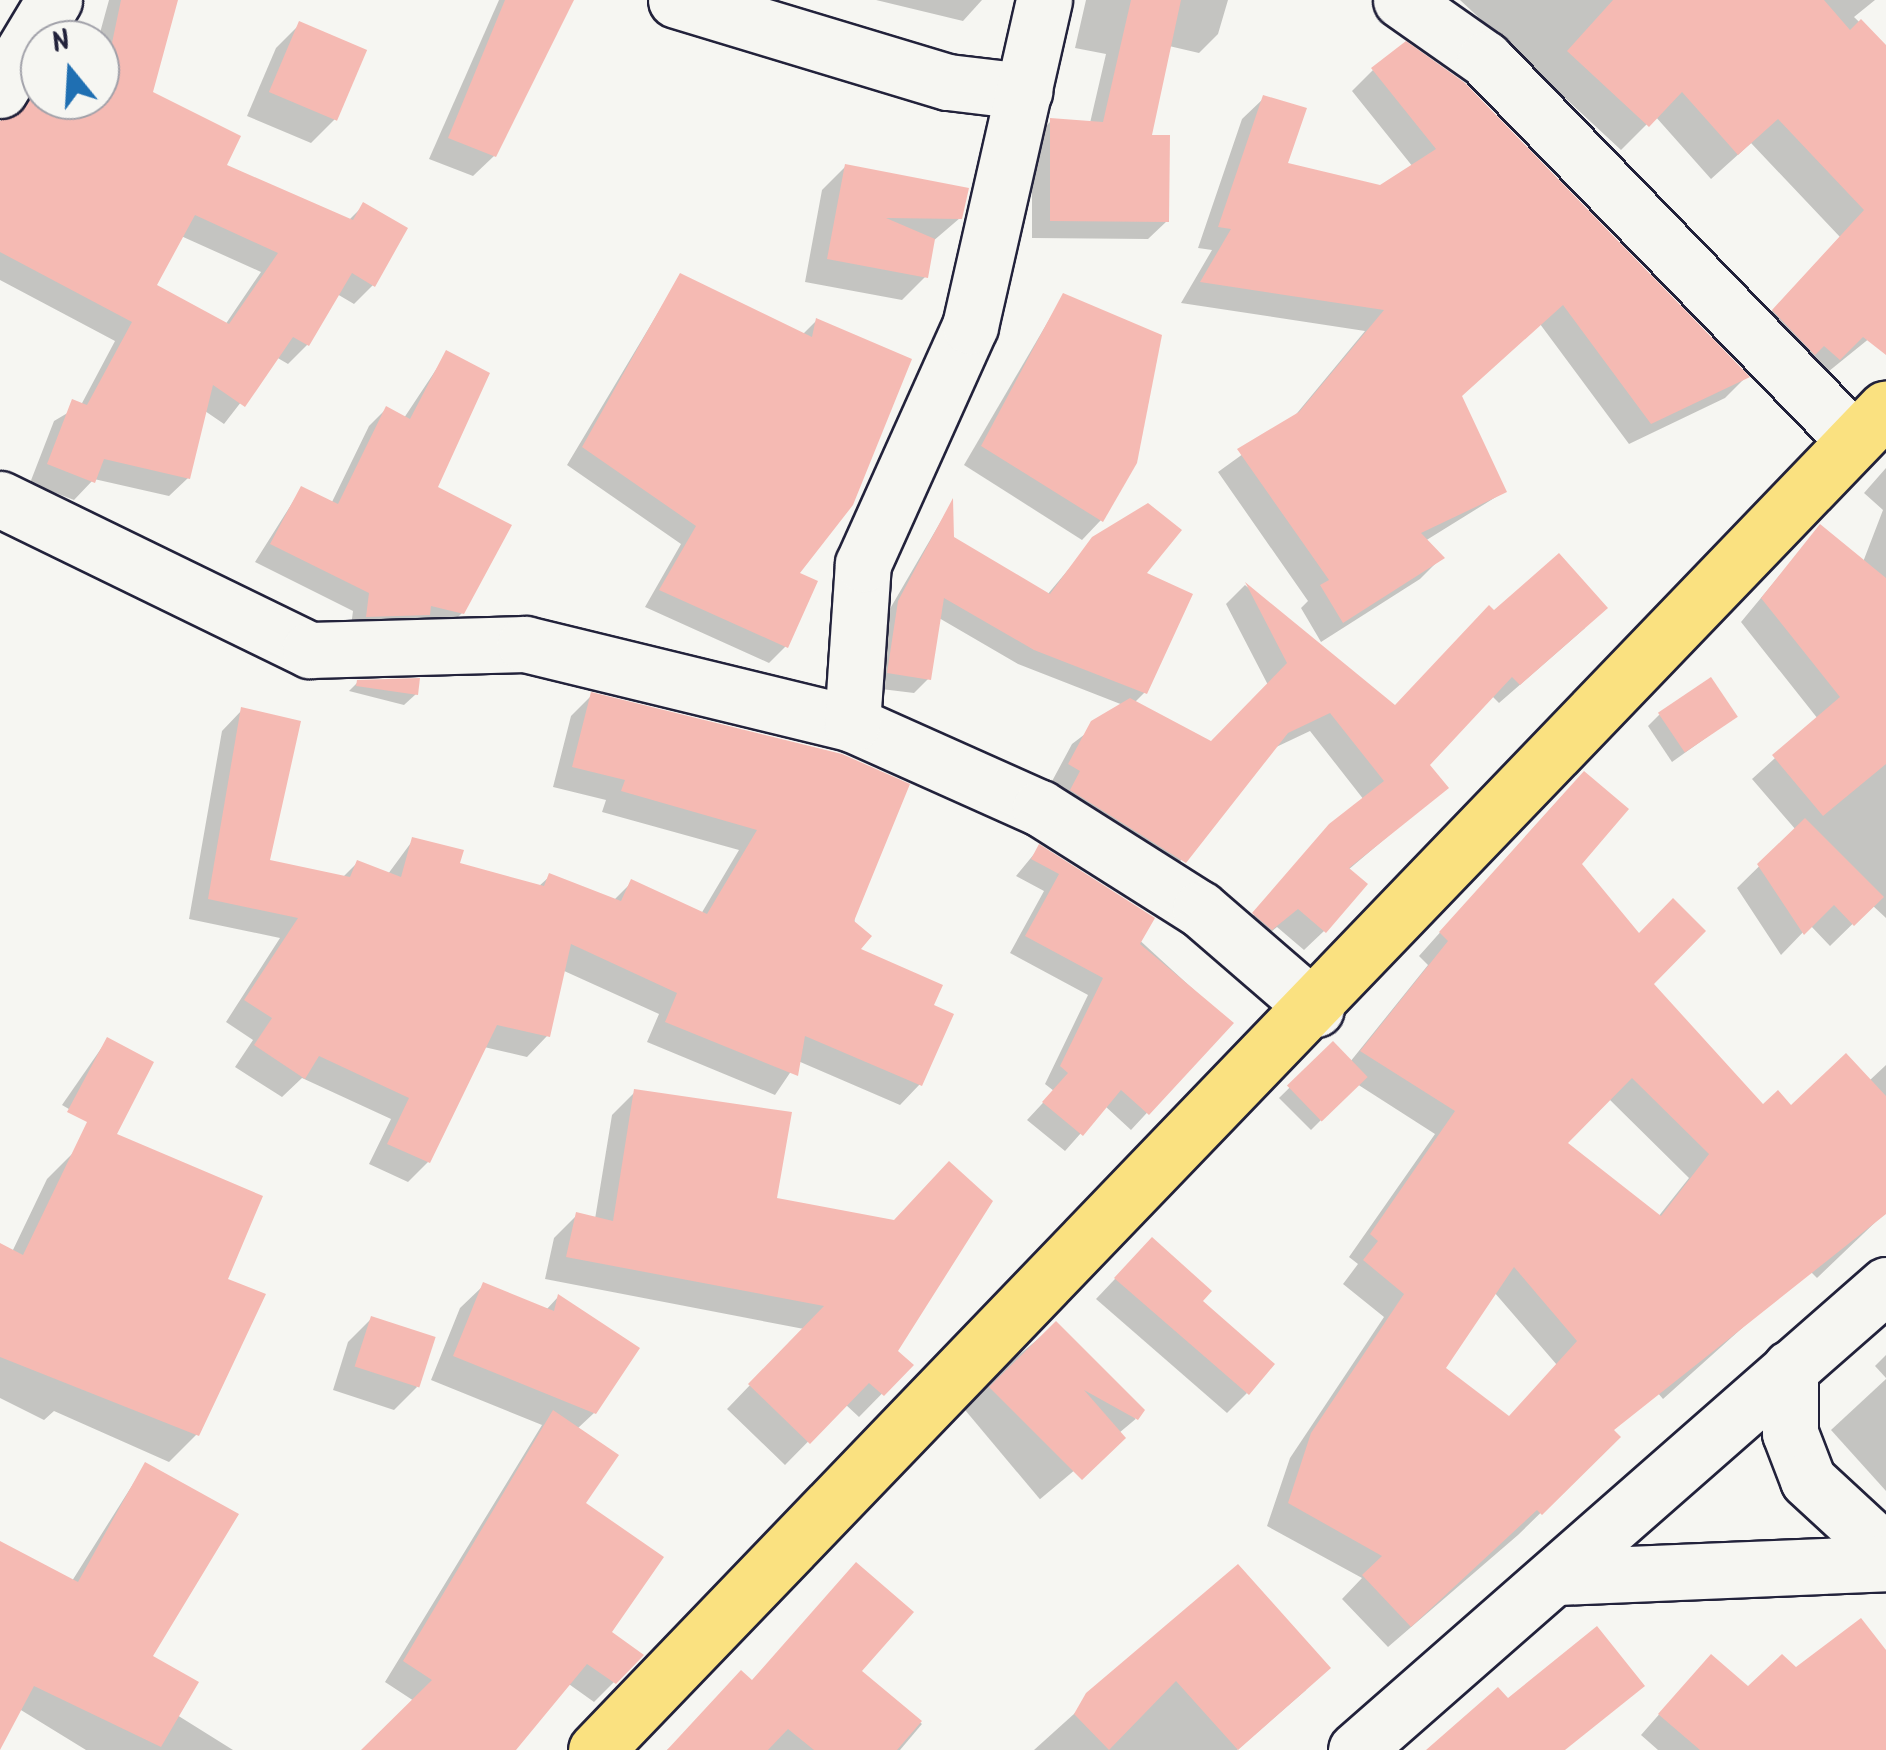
<!DOCTYPE html>
<html>
<head>
<meta charset="utf-8">
<style>
	body { margin:0 }
	#map { position:relative; width:1886px; height:1750px; overflow:hidden; background:#f6f6f2; font-family:Kalam,sans-serif }
	div>[style] { position:absolute }
	.shadow>* { inset:0; background:#0003; transform-origin:0 0 }
	.building>* { inset:0; background:#f5bab3; transform-origin:0 0 }
	.roads { filter:drop-shadow(2px 0 #22223b) drop-shadow(-2px 0 #22223b) drop-shadow(0 2px #22223b) drop-shadow(0 -2px #22223b) }
	.minor>* { height:55px; margin:-27.5px; padding:0 27.5px; transform-origin:27.5px; border-radius:27.5px; background:#f6f6f2 }
	.major>* { height:55px; margin:-27.5px; padding:0 27.5px; transform-origin:27.5px; border-radius:27.5px; background:#fae180 }
	span { translate:-50% -50%; white-space:nowrap; text-align:center; line-height:1.15; -webkit-text-stroke:8px #f6f6f2; paint-order:stroke }
	.north { position:absolute; left:20px; top:20px; width:100px; height:100px; box-sizing:border-box; background:#f6f6f2; border:2px solid #a1a1a9; border-radius:50%; rotate:342deg; font-size:28px; font-weight:700; line-height:40px; text-align:center; color:#22223b }
	.north::after { content:''; display:block; margin:auto; width:35px; height:45px; background:#1f6fb2; clip-path:polygon(50% 0,100% 100%,50% 72%,0 100%) }
</style>
</head>
<body>
<div id="map">
	<div class="shadow">
		<i style="clip-path:polygon(evenodd,109px 0,176px 0,150px 93px,224px 166px,348px 221px,364px 205px,373px 285px,354px 304px,337px 294px,307px 345px,288px 364px,276px 357px,224px 424px,205px 411px,188px 478px,169px 496px,94px 479px,74px 500px,30px 483px,54px 421px,81px 405px,115px 341px,0 280px,0 127px,56px 100px,100px 100px,98px 40px,109px 0,181px 236px,261px 272px,225px 325px,154px 286px,181px 236px)"></i>
		<i style="clip-path:polygon(499px 0,549px 0,494px 156px,473px 176px,429px 159px)"></i>
		<i style="clip-path:polygon(876px 0,982px 0,963px 21px)"></i>
		<i style="clip-path:polygon(1086px 0,1228px 0,1218px 34px,1199px 53px,1169px 46px,1149px 137px,1167px 221px,1148px 239px,1032px 238px,1032px 140px,1051px 121px,1090px 123px,1106px 54px,1075px 48px)"></i>
		<i style="clip-path:polygon(1460px 0,1875px 0,1854px 17px,1886px 48px,1886px 325px,1813px 384px,1748px 337px,1840px 237px,1751px 143px,1711px 179px,1655px 116px,1621px 150px)"></i>
		<i style="clip-path:polygon(300px 24px,335px 119px,311px 143px,247px 116px,276px 48px)"></i>
		<i style="clip-path:polygon(1373px 70px,1746px 377px,1725px 398px,1629px 444px,1540px 324px,1459px 397px,1504px 492px,1425px 541px,1441px 558px,1420px 579px,1321px 642px,1301px 608px,1308px 601px,1218px 472px,1293px 418px,1365px 331px,1181px 303px,1212px 250px,1198px 248px,1242px 119px,1264px 98px,1284px 165px,1380px 188px,1413px 167px,1352px 91px)"></i>
		<i style="clip-path:polygon(846px 166px,960px 218px,932px 242px,926px 276px,902px 300px,805px 282px,822px 190px)"></i>
		<i style="clip-path:polygon(680px 276px,802px 335px,816px 321px,796px 574px,786px 646px,769px 663px,645px 607px,681px 544px,567px 465px)"></i>
		<i style="clip-path:polygon(1063px 296px,1101px 520px,1082px 540px,964px 465px)"></i>
		<i style="clip-path:polygon(447px 353px,435px 488px,462px 613px,444px 631px,350px 634px,353px 611px,255px 562px,301px 489px,331px 504px,369px 426px,386px 409px,404px 418px)"></i>
		<i style="clip-path:polygon(1886px 468px,1886px 918px,1872px 905px,1830px 946px,1810px 925px,1781px 955px,1737px 888px,1796px 830px,1752px 779px,1818px 719px,1741px 622px,1820px 527px,1863px 562px,1883px 510px,1864px 493px)"></i>
		<i style="clip-path:polygon(951px 504px,952px 538px,1047px 595px,1094px 539px,1143px 574px,1145px 692px,1134px 703px,1211px 744px,1268px 685px,1226px 604px,1245px 585px,1395px 708px,1494px 613px,1585px 628px,1499px 703px,1491px 695px,1427px 765px,1445px 788px,1348px 870px,1324px 931px,1304px 950px,1277px 927px,1251px 948px,1235px 934px,1364px 800px,1310px 731px,1272px 749px,1164px 881px,1050px 785px,1072px 744px,1123px 705px,1018px 664px,939px 618px,929px 678px,914px 693px,873px 688px,884px 619px)"></i>
		<i style="clip-path:polygon(358px 682px,416px 694px,404px 705px,349px 691px)"></i>
		<i style="clip-path:polygon(592px 695px,841px 756px,857px 950px,930px 1007px,920px 1084px,900px 1105px,798px 1061px,775px 1095px,647px 1042px,659px 1014px,562px 970px,547px 1036px,527px 1057px,484px 1047px,428px 1162px,408px 1182px,369px 1164px,391px 1119px,302px 1078px,282px 1097px,235px 1067px,253px 1040px,226px 1022px,280px 938px,189px 919px,222px 731px,242px 710px,267px 862px,342px 878px,358px 862px,388px 874px,413px 840px,457px 865px,538px 887px,550px 876px,613px 901px,632px 882px,701px 914px,739px 850px,602px 812px,606px 800px,553px 787px,571px 716px)"></i>
		<i style="clip-path:polygon(1659px 715px,1735px 717px,1672px 762px,1648px 726px)"></i>
		<i style="clip-path:polygon(evenodd,1562px 796px,1579px 864px,1650px 984px,1763px 1108px,1791px 1108px,1869px 1081px,1886px 1065px,1886px 1212px,1817px 1278px,1808px 1269px,1663px 1399px,1657px 1392px,1612px 1431px,1618px 1437px,1518px 1535px,1388px 1647px,1342px 1599px,1362px 1578px,1267px 1526px,1290px 1458px,1384px 1317px,1343px 1284px,1358px 1264px,1349px 1257px,1435px 1134px,1357px 1084px,1311px 1130px,1279px 1098px,1333px 1045px,1350px 1062px,1428px 965px,1419px 956px,1562px 796px,1608px 1098px,1689px 1178px,1658px 1217px,1564px 1143px,1608px 1098px,1562px 796px,1494px 1292px,1557px 1365px,1508px 1419px,1443px 1368px,1494px 1292px)"></i>
		<i style="clip-path:polygon(1039px 848px,1230px 1023px,1131px 1130px,1105px 1106px,1065px 1151px,1027px 1120px,1054px 1091px,1045px 1084px,1088px 995px,1010px 953px,1044px 891px,1016px 876px)"></i>
		<i style="clip-path:polygon(107px 1040px,105px 1130px,62px 1105px)"></i>
		<i style="clip-path:polygon(635px 1092px,774px 1200px,893px 1222px,895px 1351px,910px 1365px,859px 1417px,845px 1404px,785px 1465px,727px 1409px,804px 1329px,545px 1279px,554px 1238px,577px 1215px,595px 1219px,612px 1115px)"></i>
		<i style="clip-path:polygon(75px 1151px,225px 1280px,197px 1434px,169px 1462px,54px 1411px,44px 1420px,0 1398px,0 1246px,12px 1252px,47px 1179px)"></i>
		<i style="clip-path:polygon(1132px 1261px,1200px 1301px,1247px 1393px,1227px 1413px,1096px 1299px)"></i>
		<i style="clip-path:polygon(484px 1285px,546px 1310px,558px 1297px,594px 1413px,577px 1429px,582px 1503px,609px 1632px,640px 1656px,594px 1702px,566px 1682px,500px 1750px,364px 1750px,414px 1701px,385px 1682px,542px 1425px,431px 1380px,460px 1308px)"></i>
		<i style="clip-path:polygon(372px 1318px,417px 1387px,394px 1410px,333px 1390px,348px 1342px)"></i>
		<i style="left:1056px;top:1324px;width:124px;height:125px;rotate:50deg"></i>
		<i style="clip-path:polygon(1886px 1355px,1886px 1378px,1875px 1366px)"></i>
		<i style="clip-path:polygon(1886px 1379px,1886px 1491px,1831px 1430px)"></i>
		<i style="clip-path:polygon(145px 1465px,150px 1656px,177px 1715px,233px 1750px,86px 1750px,16px 1707px,0 1716px,0 1628px,72px 1581px)"></i>
		<i style="clip-path:polygon(1237px 1567px,1306px 1690px,1237px 1750px,1034px 1750px)"></i>
		<i style="clip-path:polygon(1886px 1654px,1886px 1750px,1658px 1750px,1641px 1735px,1692px 1677px,1749px 1690px)"></i>
		<i style="clip-path:polygon(859px 1671px,922px 1724px,900px 1750px,667px 1750px,751px 1683px)"></i>
	</div>
	<div class="building">
		<i style="clip-path:polygon(evenodd,121px 0,178px 0,153px 92px,241px 136px,227px 165px,353px 220px,363px 202px,408px 228px,375px 287px,352px 273px,309px 346px,293px 337px,245px 407px,213px 385px,190px 479px,104px 459px,95px 483px,47px 464px,72px 399px,87px 405px,132px 322px,0 252px,0 121px,30px 100px,100px 100px,121px 0,195px 215px,278px 253px,229px 324px,157px 285px,195px 215px)"></i>
		<i style="clip-path:polygon(505px 0,574px 0,496px 157px,448px 138px)"></i>
		<i style="clip-path:polygon(1131px 0,1181px 0,1152px 135px,1170px 135px,1169px 222px,1050px 221px,1050px 118px,1103px 122px)"></i>
		<i style="clip-path:polygon(1613px 0,1824px 0,1850px 30px,1861px 19px,1886px 45px,1886px 355px,1863px 337px,1840px 360px,1824px 346px,1815px 355px,1772px 310px,1864px 210px,1778px 119px,1738px 155px,1682px 92px,1649px 127px,1567px 51px)"></i>
		<i style="left:299px;top:21px;width:74px;height:77px;rotate:23deg"></i>
		<i style="clip-path:polygon(1406px 41px,1465px 83px,1750px 377px,1651px 424px,1563px 305px,1462px 396px,1507px 492px,1421px 533px,1445px 558px,1343px 623px,1320px 585px,1329px 580px,1237px 449px,1299px 412px,1384px 310px,1200px 282px,1231px 229px,1218px 227px,1263px 95px,1307px 108px,1288px 163px,1380px 185px,1436px 149px,1371px 68px)"></i>
		<i style="clip-path:polygon(845px 164px,969px 188px,962px 219px,886px 218px,935px 239px,928px 278px,827px 259px)"></i>
		<i style="clip-path:polygon(680px 273px,812px 337px,816px 318px,912px 359px,853px 505px,800px 573px,818px 581px,788px 648px,659px 590px,696px 526px,582px 447px)"></i>
		<i style="clip-path:polygon(1063px 293px,1162px 335px,1137px 463px,1103px 522px,981px 446px)"></i>
		<i style="clip-path:polygon(446px 350px,490px 373px,438px 487px,512px 525px,464px 614px,431px 606px,430px 615px,366px 617px,369px 593px,270px 544px,301px 486px,338px 504px,386px 406px,410px 419px)"></i>
		<i style="clip-path:polygon(953px 498px,954px 537px,1050px 594px,1092px 537px,1148px 503px,1182px 530px,1147px 573px,1193px 594px,1147px 694px,1034px 650px,944px 598px,931px 680px,887px 673px,898px 601px)"></i>
		<i style="clip-path:polygon(1820px 524px,1886px 578px,1886px 764px,1823px 816px,1772px 755px,1840px 697px,1761px 598px)"></i>
		<i style="clip-path:polygon(1559px 553px,1608px 608px,1520px 685px,1512px 677px,1430px 765px,1449px 788px,1349px 868px,1368px 884px,1326px 933px,1298px 909px,1272px 930px,1252px 913px,1329px 824px,1384px 781px,1330px 713px,1288px 733px,1186px 863px,1070px 790px,1080px 771px,1068px 764px,1091px 721px,1130px 698px,1211px 741px,1287px 663px,1245px 582px,1395px 705px,1489px 605px,1494px 610px)"></i>
		<i style="left:1711px;top:677px;width:48px;height:64px;rotate:56deg"></i>
		<i style="clip-path:polygon(420px 678px,418px 695px,356px 686px,357px 680px)"></i>
		<i style="clip-path:polygon(591px 692px,842px 754px,910px 784px,854px 921px,872px 936px,861px 949px,943px 985px,934px 1005px,954px 1014px,922px 1086px,805px 1036px,798px 1076px,665px 1022px,677px 993px,571px 944px,550px 1037px,497px 1025px,430px 1163px,387px 1144px,409px 1098px,319px 1056px,305px 1079px,254px 1045px,272px 1018px,244px 1000px,298px 918px,208px 899px,241px 707px,301px 721px,270px 860px,350px 877px,357px 860px,401px 877px,412px 837px,464px 850px,460px 863px,544px 886px,549px 873px,621px 901px,631px 879px,707px 914px,757px 830px,621px 791px,625px 780px,572px 767px)"></i>
		<i style="clip-path:polygon(evenodd,1584px 771px,1629px 809px,1582px 864px,1639px 933px,1673px 898px,1706px 931px,1654px 984px,1763px 1104px,1778px 1090px,1791px 1105px,1846px 1053px,1886px 1096px,1886px 1214px,1614px 1430px,1621px 1437px,1542px 1515px,1537px 1510px,1411px 1627px,1362px 1575px,1382px 1556px,1288px 1503px,1311px 1433px,1404px 1294px,1363px 1260px,1378px 1241px,1370px 1234px,1455px 1111px,1360px 1051px,1448px 941px,1439px 932px,1584px 771px,1632px 1078px,1709px 1154px,1661px 1216px,1568px 1143px,1632px 1078px,1584px 771px,1514px 1267px,1577px 1341px,1509px 1416px,1446px 1368px,1514px 1267px)"></i>
		<i style="clip-path:polygon(1805px 818px,1884px 897px,1854px 926px,1834px 905px,1804px 935px,1757px 864px)"></i>
		<i style="clip-path:polygon(1039px 844px,1155px 918px,1140px 944px,1234px 1023px,1149px 1115px,1121px 1090px,1083px 1136px,1042px 1102px,1068px 1073px,1060px 1066px,1103px 978px,1025px 936px,1059px 874px,1031px 859px)"></i>
		<i style="clip-path:polygon(107px 1037px,154px 1062px,117px 1134px,263px 1196px,228px 1279px,266px 1294px,199px 1436px,0 1357px,0 1243px,23px 1255px,87px 1122px,67px 1112px)"></i>
		<i style="left:1333px;top:1041px;width:50px;height:64px;rotate:46deg"></i>
		<i style="clip-path:polygon(634px 1089px,792px 1112px,777px 1198px,894px 1220px,949px 1161px,993px 1201px,898px 1351px,914px 1365px,884px 1396px,869px 1383px,810px 1444px,748px 1384px,824px 1306px,566px 1257px,576px 1212px,613px 1221px)"></i>
		<i style="clip-path:polygon(1152px 1237px,1212px 1291px,1203px 1301px,1275px 1364px,1249px 1395px,1114px 1278px)"></i>
		<i style="clip-path:polygon(483px 1282px,554px 1311px,558px 1294px,640px 1348px,596px 1414px,453px 1356px)"></i>
		<i style="left:371px;top:1316px;width:68px;height:53px;rotate:18deg"></i>
		<i style="clip-path:polygon(1056px 1321px,1145px 1410px,1138px 1420px,1084px 1390px,1126px 1438px,1082px 1480px,989px 1387px)"></i>
		<i style="clip-path:polygon(553px 1410px,619px 1455px,586px 1503px,664px 1557px,612px 1632px,644px 1655px,616px 1684px,587px 1664px,516px 1750px,361px 1750px,432px 1680px,403px 1661px)"></i>
		<i style="clip-path:polygon(145px 1462px,239px 1514px,153px 1656px,199px 1682px,161px 1747px,34px 1686px,0 1750px,0 1541px,78px 1582px)"></i>
		<i style="clip-path:polygon(856px 1562px,914px 1612px,862px 1671px,922px 1721px,897px 1750px,814px 1750px,788px 1729px,768px 1750px,667px 1750px,741px 1670px,752px 1680px)"></i>
		<i style="clip-path:polygon(1238px 1564px,1331px 1668px,1238px 1750px,1176px 1681px,1109px 1750px,1074px 1714px,1086px 1693px)"></i>
		<i style="clip-path:polygon(1861px 1618px,1886px 1650px,1886px 1750px,1700px 1750px,1658px 1714px,1711px 1654px,1748px 1686px,1782px 1654px,1796px 1667px)"></i>
		<i style="clip-path:polygon(1597px 1626px,1645px 1686px,1565px 1750px,1426px 1750px,1498px 1687px,1508px 1698px)"></i>
	</div>
	<div class="roads">
		<div class="minor">
			<i style="left:676px;top:0;width:284px;rotate:16.8deg"></i>
			<i style="left:948px;top:82px;width:77px;rotate:6.8deg"></i>
			<i style="left:1401px;top:0;width:103px;rotate:35.1deg"></i>
			<i style="left:1485px;top:59px;width:529px;rotate:45.92deg"></i>
			<i style="left:0;top:90px;width:105px;rotate:-59deg"></i>
			<i style="left:0;top:499px;width:345px;rotate:26deg"></i>
			<i style="left:310px;top:650px;width:215px;rotate:-1.6deg"></i>
			<i style="left:525px;top:644px;width:337px;rotate:13.7deg"></i>
			<i style="left:852px;top:724px;width:206px;rotate:24.1deg"></i>
			<i style="left:1040px;top:808px;width:189px;rotate:32.3deg"></i>
			<i style="left:1200px;top:909px;width:153px;rotate:40.8deg"></i>
			<i style="left:852px;top:724px;width:160px;rotate:-86.1deg"></i>
			<i style="left:863px;top:564px;width:261px;rotate:-65.8deg"></i>
			<i style="left:970px;top:326px;width:334px;rotate:-77.2deg"></i>
			<i style="left:1790px;top:1368px;width:65px;rotate:90deg"></i>
			<i style="left:1790px;top:1433px;width:50px;rotate:69deg"></i>
			<i style="left:1808px;top:1480px;width:106px;rotate:42.7deg"></i>
			<i style="left:1558px;top:1577px;width:328px;rotate:-2.4deg"></i>
			<i style="left:1356px;top:1750px;width:705px;rotate:-41.26deg"></i>
		</div>
		<div class="major">
			<i style="left:596px;top:1750px;width:1861px;rotate:-46.13deg"></i>
		</div>
	</div>
	<div class="north">N</div>
</div>
</body>
</html>
